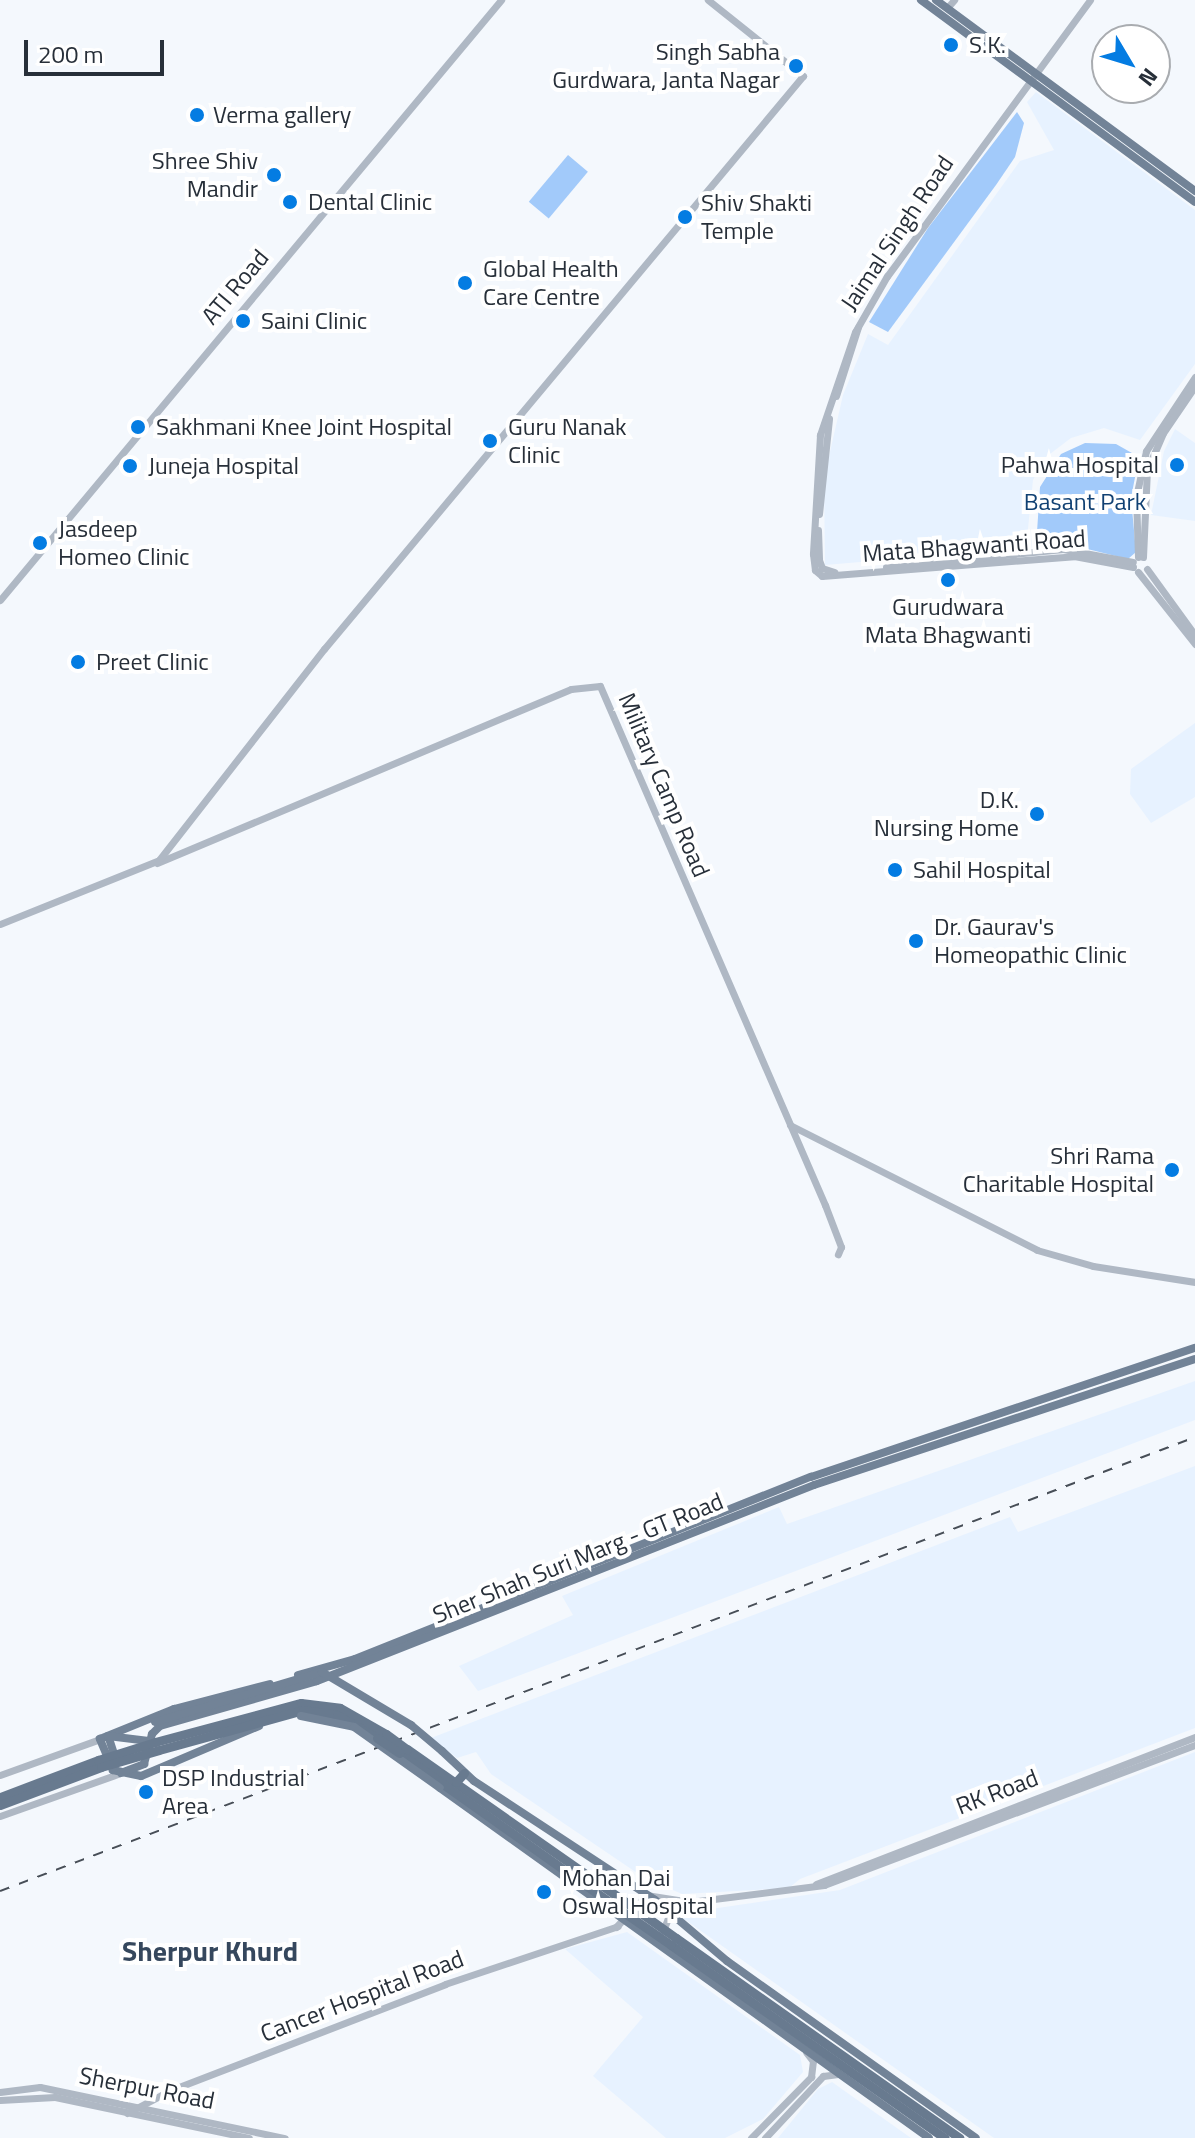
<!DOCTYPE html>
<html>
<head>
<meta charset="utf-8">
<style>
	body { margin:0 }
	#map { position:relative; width:1195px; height:2138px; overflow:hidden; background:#f4f8fd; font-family:"Titillium Web",sans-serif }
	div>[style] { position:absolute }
	.built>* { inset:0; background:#e7f2ff }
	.green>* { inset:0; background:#a2cafa; transform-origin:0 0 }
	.tertiary>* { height:7px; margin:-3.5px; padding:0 3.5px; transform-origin:3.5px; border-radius:3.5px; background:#afb8c4 }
	.primary>* { height:8px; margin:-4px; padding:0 4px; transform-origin:4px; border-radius:4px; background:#728397 }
	.trunk>* { height:9px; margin:-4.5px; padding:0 4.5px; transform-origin:4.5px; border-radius:4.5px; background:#687a8f }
	.rail>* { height:2px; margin-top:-1px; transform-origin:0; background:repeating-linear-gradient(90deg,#474e57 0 10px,transparent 0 20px) }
	.primary-bridge>* { height:8px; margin:-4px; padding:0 4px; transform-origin:4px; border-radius:4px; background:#728397 }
	.trunk-bridge>* { height:9px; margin:-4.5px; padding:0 4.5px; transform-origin:4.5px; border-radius:4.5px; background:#687a8f }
	.dots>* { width:22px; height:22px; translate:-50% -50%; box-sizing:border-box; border:4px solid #fff; border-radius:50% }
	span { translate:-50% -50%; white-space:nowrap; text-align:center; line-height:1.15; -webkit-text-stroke:8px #fff; paint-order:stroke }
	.poi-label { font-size:24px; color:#272f39 }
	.left { translate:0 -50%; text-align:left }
	.right { translate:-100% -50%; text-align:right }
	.street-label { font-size:24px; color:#272f39 }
	.park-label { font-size:24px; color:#114173 }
	.quarter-label { font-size:28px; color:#35475d; font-weight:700 }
	.north { position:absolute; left:1091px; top:24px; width:80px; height:80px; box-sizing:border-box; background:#fff; border:2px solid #a9acb0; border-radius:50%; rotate:128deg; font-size:22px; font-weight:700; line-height:32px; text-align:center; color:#272f39 }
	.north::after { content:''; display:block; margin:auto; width:28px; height:36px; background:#047ce2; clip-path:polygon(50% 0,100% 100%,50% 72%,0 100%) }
	.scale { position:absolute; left:24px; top:40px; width:140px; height:36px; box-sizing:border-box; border:4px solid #272f39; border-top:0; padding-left:10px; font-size:24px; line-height:28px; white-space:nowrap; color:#272f39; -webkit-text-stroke:6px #fff; paint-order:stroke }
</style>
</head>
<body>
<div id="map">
	<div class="built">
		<i style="clip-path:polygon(1036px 92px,1195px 210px,1195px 364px,1140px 440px,1104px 428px,1071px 438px,1046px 457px,1033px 480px,1026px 548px,825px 565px,824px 478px,843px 395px,868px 334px,888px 345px,1020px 161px,1054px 150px,1027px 102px)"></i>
		<i style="clip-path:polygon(1175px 429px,1195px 443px,1195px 521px,1151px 515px,1164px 451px)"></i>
		<i style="clip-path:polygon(1195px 723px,1195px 797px,1151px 823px,1130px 794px,1131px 769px)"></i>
		<i style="clip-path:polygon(1195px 1381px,1195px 1420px,478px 1691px,459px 1666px,573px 1615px,562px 1596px,779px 1507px,787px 1524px)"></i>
		<i style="clip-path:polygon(1195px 1466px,1195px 1728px,800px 1879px,789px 1888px,682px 1894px,643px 1877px,491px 1774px,476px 1752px,457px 1758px,431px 1738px,1010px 1517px,1018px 1532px)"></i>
		<i style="clip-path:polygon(1195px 1752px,1195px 2138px,994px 2138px,677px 1914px,840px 1890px)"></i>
		<i style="clip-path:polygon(627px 1932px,800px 2055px,803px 2072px,763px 2119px,725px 2138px,666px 2138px,593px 2076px,643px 2017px,565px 1949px)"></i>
		<i style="clip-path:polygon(832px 2082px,911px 2138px,778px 2138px,818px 2089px)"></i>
	</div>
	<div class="green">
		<i style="clip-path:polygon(1017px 112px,1024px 123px,1015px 157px,996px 185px,888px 332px,869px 322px,928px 228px)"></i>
		<i style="left:568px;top:155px;width:26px;height:61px;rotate:40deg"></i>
		<i style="clip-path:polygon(1085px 443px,1116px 444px,1139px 457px,1131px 498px,1136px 552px,1128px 559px,1071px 545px,1036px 547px,1040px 487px,1061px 454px)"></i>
	</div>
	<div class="tertiary">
		<i style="left:1090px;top:0;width:343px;rotate:126.3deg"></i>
		<i style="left:887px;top:276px;width:64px;rotate:119.7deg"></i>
		<i style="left:855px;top:332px;width:109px;rotate:108.8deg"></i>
		<i style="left:820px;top:435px;width:119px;rotate:93.4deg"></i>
		<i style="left:813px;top:554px;width:16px;rotate:83deg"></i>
		<i style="left:815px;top:570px;width:9px;rotate:41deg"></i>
		<i style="left:822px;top:576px;width:253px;rotate:-4.5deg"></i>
		<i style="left:1074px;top:556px;width:60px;rotate:10.6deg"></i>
		<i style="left:947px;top:8px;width:11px;rotate:-49deg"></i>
		<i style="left:836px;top:396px;width:72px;rotate:-72.3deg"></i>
		<i style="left:819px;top:514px;width:96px;rotate:-84deg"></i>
		<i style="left:818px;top:530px;width:30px;rotate:88deg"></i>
		<i style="left:819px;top:560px;width:9px;rotate:69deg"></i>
		<i style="left:822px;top:568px;width:13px;rotate:18deg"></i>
		<i style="left:1138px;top:557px;width:60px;rotate:-91.9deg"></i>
		<i style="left:1136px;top:497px;width:47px;rotate:-77.7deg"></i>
		<i style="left:1146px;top:451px;width:89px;rotate:-56.5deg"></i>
		<i style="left:1143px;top:557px;width:87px;rotate:-87.4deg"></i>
		<i style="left:1147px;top:470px;width:40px;rotate:-66.6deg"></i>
		<i style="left:1163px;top:433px;width:57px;rotate:-55.8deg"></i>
		<i style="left:886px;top:567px;width:178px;rotate:-5.8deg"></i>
		<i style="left:1063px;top:549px;width:71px;rotate:10.5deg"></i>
		<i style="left:1147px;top:569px;width:82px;rotate:54deg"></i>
		<i style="left:1138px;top:572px;width:92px;rotate:51.6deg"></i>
		<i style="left:0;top:600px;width:782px;rotate:-50.14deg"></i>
		<i style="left:157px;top:863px;width:449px;rotate:-22.8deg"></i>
		<i style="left:571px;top:689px;width:29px;rotate:-6deg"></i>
		<i style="left:600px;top:686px;width:566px;rotate:66.56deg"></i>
		<i style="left:825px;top:1205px;width:45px;rotate:69.1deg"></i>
		<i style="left:841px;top:1247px;width:8px;rotate:113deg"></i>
		<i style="left:0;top:924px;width:171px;rotate:-21.9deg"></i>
		<i style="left:159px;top:860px;width:268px;rotate:-52deg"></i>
		<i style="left:324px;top:649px;width:747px;rotate:-50.11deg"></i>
		<i style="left:803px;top:76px;width:122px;rotate:-141.3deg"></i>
		<i style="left:790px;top:1125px;width:277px;rotate:26.8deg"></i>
		<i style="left:1037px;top:1250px;width:58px;rotate:15.9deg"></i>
		<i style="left:1093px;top:1266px;width:103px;rotate:8.9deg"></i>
		<i style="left:0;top:1775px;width:106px;rotate:-19.8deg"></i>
		<i style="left:0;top:1816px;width:125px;rotate:-19.6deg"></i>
		<i style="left:816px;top:1884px;width:407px;rotate:-21.2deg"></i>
		<i style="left:616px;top:1927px;width:44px;rotate:-46.8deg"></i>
		<i style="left:646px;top:1895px;width:45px;rotate:9deg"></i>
		<i style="left:690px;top:1902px;width:135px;rotate:-7.2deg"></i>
		<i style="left:824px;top:1885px;width:397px;rotate:-20.7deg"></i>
		<i style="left:663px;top:1931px;width:17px;rotate:-69deg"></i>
		<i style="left:669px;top:1915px;width:19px;rotate:-36deg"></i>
		<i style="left:0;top:2092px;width:40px;rotate:-7.1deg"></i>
		<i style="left:40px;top:2087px;width:250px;rotate:11.8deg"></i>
		<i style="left:0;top:2100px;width:55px;rotate:-3.1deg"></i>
		<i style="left:55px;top:2097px;width:198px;rotate:11.9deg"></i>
		<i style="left:127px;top:2113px;width:50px;rotate:-27.6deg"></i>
		<i style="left:171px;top:2090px;width:294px;rotate:-21.1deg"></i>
		<i style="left:445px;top:1984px;width:182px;rotate:-18.5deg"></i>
		<i style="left:751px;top:2138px;width:86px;rotate:-45.5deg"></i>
		<i style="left:811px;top:2077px;width:16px;rotate:-83deg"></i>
		<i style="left:813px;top:2061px;width:11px;rotate:-128deg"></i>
		<i style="left:765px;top:2138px;width:85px;rotate:-46.9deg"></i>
		<i style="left:823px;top:2076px;width:15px;rotate:-8deg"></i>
	</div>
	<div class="primary">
		<i style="left:921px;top:0;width:340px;rotate:36.4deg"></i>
		<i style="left:936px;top:0;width:322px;rotate:36.4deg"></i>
		<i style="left:298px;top:1675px;width:59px;rotate:-15.7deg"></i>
		<i style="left:355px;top:1659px;width:491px;rotate:-21.8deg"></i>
		<i style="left:811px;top:1477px;width:405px;rotate:-18.6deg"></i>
		<i style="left:259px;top:1726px;width:128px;rotate:157deg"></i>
		<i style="left:141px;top:1776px;width:29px;rotate:-168deg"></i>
		<i style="left:113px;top:1770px;width:34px;rotate:-113deg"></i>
		<i style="left:100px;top:1739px;width:80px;rotate:-22.1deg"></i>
		<i style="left:174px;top:1709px;width:99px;rotate:-14.6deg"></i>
		<i style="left:442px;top:1751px;width:44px;rotate:43.2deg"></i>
		<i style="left:474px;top:1781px;width:217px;rotate:33.3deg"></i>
		<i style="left:655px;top:1900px;width:94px;rotate:40.3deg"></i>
		<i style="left:727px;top:1961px;width:305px;rotate:35.4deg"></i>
		<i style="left:115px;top:1757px;width:22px;rotate:-108deg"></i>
		<i style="left:108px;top:1736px;width:41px;rotate:7deg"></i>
		<i style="left:121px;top:1773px;width:25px;rotate:-21deg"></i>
		<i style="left:144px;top:1764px;width:31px;rotate:-75deg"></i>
		<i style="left:152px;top:1734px;width:11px;rotate:-45deg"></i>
		<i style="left:160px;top:1726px;width:163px;rotate:-16deg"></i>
		<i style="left:317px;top:1681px;width:534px;rotate:-21.52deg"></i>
		<i style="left:814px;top:1485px;width:401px;rotate:-18.3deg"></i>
		<i style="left:440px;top:1788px;width:601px;rotate:35.59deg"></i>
	</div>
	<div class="trunk">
		<i style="left:155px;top:1742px;width:151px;rotate:-15deg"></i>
		<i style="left:301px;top:1703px;width:39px;rotate:7deg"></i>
		<i style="left:340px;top:1708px;width:53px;rotate:29.5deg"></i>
		<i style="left:407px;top:1749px;width:265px;rotate:35deg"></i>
		<i style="left:159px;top:1750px;width:149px;rotate:-15.5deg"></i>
		<i style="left:303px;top:1710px;width:34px;rotate:8deg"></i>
		<i style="left:337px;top:1715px;width:46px;rotate:29.9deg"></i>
		<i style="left:399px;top:1753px;width:270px;rotate:35.3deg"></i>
		<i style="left:456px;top:1782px;width:12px;rotate:-48deg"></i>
		<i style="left:0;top:1797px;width:105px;rotate:-20.7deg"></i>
		<i style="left:0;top:1805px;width:108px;rotate:-20.6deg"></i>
		<i style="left:676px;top:1938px;width:347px;rotate:35.2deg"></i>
		<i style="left:671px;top:1945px;width:335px;rotate:35.2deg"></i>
	</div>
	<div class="rail">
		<i style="left:0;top:1891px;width:1278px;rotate:-20.8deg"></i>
	</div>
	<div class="primary-bridge">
		<i style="left:301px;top:1716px;width:54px;rotate:11.7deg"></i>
		<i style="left:354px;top:1727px;width:105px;rotate:35.3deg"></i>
		<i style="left:155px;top:1722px;width:174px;rotate:-16.7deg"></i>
		<i style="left:322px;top:1672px;width:104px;rotate:30.8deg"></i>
		<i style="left:411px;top:1725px;width:40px;rotate:40deg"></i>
	</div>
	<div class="trunk-bridge">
		<i style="left:386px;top:1734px;width:26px;rotate:36deg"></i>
		<i style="left:377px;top:1738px;width:27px;rotate:34deg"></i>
		<i style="left:98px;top:1760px;width:60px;rotate:-17.5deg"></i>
		<i style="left:101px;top:1767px;width:60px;rotate:-16.3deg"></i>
		<i style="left:624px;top:1901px;width:64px;rotate:35.4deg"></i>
		<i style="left:619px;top:1909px;width:63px;rotate:34.7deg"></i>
	</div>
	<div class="dots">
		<i style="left:951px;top:45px;background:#047ce2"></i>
		<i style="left:796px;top:66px;background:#047ce2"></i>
		<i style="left:197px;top:115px;background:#047ce2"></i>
		<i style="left:274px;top:175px;background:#047ce2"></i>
		<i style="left:290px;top:202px;background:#047ce2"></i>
		<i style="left:685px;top:217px;background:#047ce2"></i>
		<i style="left:465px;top:283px;background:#047ce2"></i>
		<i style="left:243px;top:321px;background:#047ce2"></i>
		<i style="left:138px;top:427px;background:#047ce2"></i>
		<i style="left:490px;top:441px;background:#047ce2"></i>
		<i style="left:1177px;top:465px;background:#047ce2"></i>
		<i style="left:130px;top:466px;background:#047ce2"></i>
		<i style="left:40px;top:543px;background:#047ce2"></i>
		<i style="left:948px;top:580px;background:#047ce2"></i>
		<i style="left:78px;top:662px;background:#047ce2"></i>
		<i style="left:1037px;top:814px;background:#047ce2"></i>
		<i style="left:895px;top:870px;background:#047ce2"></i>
		<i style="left:916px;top:941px;background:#047ce2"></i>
		<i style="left:1172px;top:1170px;background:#047ce2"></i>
		<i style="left:146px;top:1792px;background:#047ce2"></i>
		<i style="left:544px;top:1892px;background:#047ce2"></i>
	</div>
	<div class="poi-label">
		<span class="left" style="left:969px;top:45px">S.K.</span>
		<span class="right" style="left:780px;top:66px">Singh Sabha<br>Gurdwara, Janta Nagar</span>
		<span class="left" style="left:213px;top:115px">Verma gallery</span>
		<span class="right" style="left:258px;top:175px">Shree Shiv<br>Mandir</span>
		<span class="left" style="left:308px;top:202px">Dental Clinic</span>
		<span class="left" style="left:701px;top:217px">Shiv Shakti<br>Temple</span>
		<span class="left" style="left:483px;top:283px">Global Health<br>Care Centre</span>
		<span class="left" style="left:261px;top:321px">Saini Clinic</span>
		<span class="left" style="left:156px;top:427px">Sakhmani Knee Joint Hospital</span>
		<span class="left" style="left:508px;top:441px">Guru Nanak<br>Clinic</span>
		<span class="right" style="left:1159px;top:465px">Pahwa Hospital</span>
		<span class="left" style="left:148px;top:466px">Juneja Hospital</span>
		<span class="left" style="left:58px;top:543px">Jasdeep<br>Homeo Clinic</span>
		<span style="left:948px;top:621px">Gurudwara<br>Mata Bhagwanti</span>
		<span class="left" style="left:96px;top:662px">Preet Clinic</span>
		<span class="right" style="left:1019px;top:814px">D.K.<br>Nursing Home</span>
		<span class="left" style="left:913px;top:870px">Sahil Hospital</span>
		<span class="left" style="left:934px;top:941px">Dr. Gaurav's<br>Homeopathic Clinic</span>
		<span class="right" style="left:1154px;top:1170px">Shri Rama<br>Charitable Hospital</span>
		<span class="left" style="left:162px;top:1792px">DSP Industrial<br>Area</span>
		<span class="left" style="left:562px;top:1892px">Mohan Dai<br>Oswal Hospital</span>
	</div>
	<div class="street-label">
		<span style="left:897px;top:233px;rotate:-56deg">Jaimal Singh Road</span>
		<span style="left:235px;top:287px;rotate:-50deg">ATI Road</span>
		<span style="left:974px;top:546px;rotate:-4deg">Mata Bhagwanti Road</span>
		<span style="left:664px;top:785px;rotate:67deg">Military Camp Road</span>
		<span style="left:578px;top:1558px;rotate:-22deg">Sher Shah Suri Marg - GT Road</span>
		<span style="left:997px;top:1792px;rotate:-21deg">RK Road</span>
		<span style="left:362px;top:1996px;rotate:-21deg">Cancer Hospital Road</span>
		<span style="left:147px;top:2088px;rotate:11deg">Sherpur Road</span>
	</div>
	<div class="park-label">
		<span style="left:1085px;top:502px">Basant Park</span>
	</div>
	<div class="quarter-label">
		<span style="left:210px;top:1951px">Sherpur Khurd</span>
	</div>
	<div class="north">N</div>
	<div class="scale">200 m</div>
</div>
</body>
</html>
